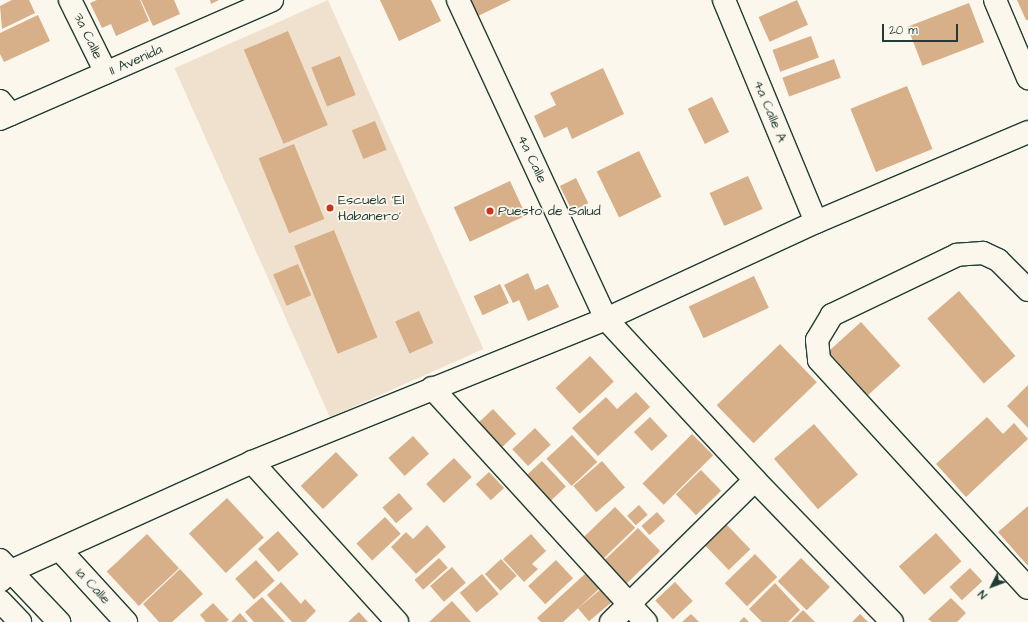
<!DOCTYPE html>
<html>
<head>
<meta charset="utf-8">
<style>
	body { margin:0 }
	#map { position:relative; width:1028px; height:622px; overflow:hidden; background:#fbf7ec; font-family:"Architects Daughter",sans-serif }
	div>[style] { position:absolute }
	.built>* { inset:0; background:#f0e1ce; transform-origin:0 0 }
	.building>* { inset:0; background:#d7af88; transform-origin:0 0 }
	.roads { filter:drop-shadow(1px 0 #1f3d34) drop-shadow(-1px 0 #1f3d34) drop-shadow(0 1px #1f3d34) drop-shadow(0 -1px #1f3d34) }
	.street>* { height:22px; margin:-11px; padding:0 11px; transform-origin:11px; border-radius:11px; background:#fbf7ec }
	.secondary>* { height:22px; margin:-11px; padding:0 11px; transform-origin:11px; border-radius:11px; background:#fbf7ec }
	.dots>* { width:11px; height:11px; translate:-50% -50%; box-sizing:border-box; border:2px solid #fbf7ec; border-radius:50% }
	span { translate:-50% -50%; white-space:nowrap; text-align:center; line-height:1.15; -webkit-text-stroke:3.5px #fbf7ec; paint-order:stroke }
	.street-label { font-size:14px; color:#1f3d34 }
	.poi-label { font-size:14px; color:#1f3d34 }
	.left { translate:0 -50%; text-align:left }
	.north { position:absolute; left:972px; top:566px; width:40px; height:40px; -webkit-text-stroke:3px #fbf7ec; paint-order:stroke; rotate:228deg; font-size:11px; font-weight:700; line-height:16px; text-align:center; color:#1f3d34 }
	.north::after { content:''; display:block; margin:auto; width:14px; height:18px; background:#1f3d34; clip-path:polygon(50% 0,100% 100%,50% 72%,0 100%) }
	.scale { position:absolute; left:882px; top:24px; width:76px; height:18px; box-sizing:border-box; border:2px solid #1f3d34; border-top:0; padding-left:5px; font-size:12px; line-height:14px; white-space:nowrap; color:#1f3d34; -webkit-text-stroke:3px #fbf7ec; paint-order:stroke }
</style>
</head>
<body>
<div id="map">
	<div class="built">
		<i style="left:328px;top:0;width:382px;height:168px;rotate:66deg"></i>
	</div>
	<div class="building">
		<i style="clip-path:polygon(12px 0,29px 0,35px 13px,2px 29px,0 6px)"></i>
		<i style="clip-path:polygon(97px 0,140px 0,149px 21px,116px 36px,111px 24px,102px 28px,90px 3px)"></i>
		<i style="clip-path:polygon(141px 0,174px 0,180px 14px,153px 26px)"></i>
		<i style="clip-path:polygon(210px 0,219px 0,211px 4px)"></i>
		<i style="clip-path:polygon(380px 0,431px 0,441px 21px,399px 41px)"></i>
		<i style="clip-path:polygon(471px 0,511px 0,478px 16px)"></i>
		<i style="left:797px;top:0;width:27px;height:42px;rotate:66deg"></i>
		<i style="clip-path:polygon(1017px 0,1028px 0,1028px 20px,1026px 20px)"></i>
		<i style="left:969px;top:3px;width:42px;height:66px;rotate:69deg"></i>
		<i style="clip-path:polygon(38px 15px,50px 41px,4px 62px,0 54px,0 33px)"></i>
		<i style="left:288px;top:31px;width:102px;height:48px;rotate:67deg"></i>
		<i style="left:811px;top:36px;width:23px;height:41px;rotate:70deg"></i>
		<i style="left:340px;top:56px;width:42px;height:31px;rotate:68deg"></i>
		<i style="left:834px;top:59px;width:20px;height:55px;rotate:70deg"></i>
		<i style="clip-path:polygon(603px 68px,624px 114px,572px 139px,567px 127px,544px 138px,534px 116px,556px 105px,550px 93px)"></i>
		<i style="left:907px;top:86px;width:68px;height:61px;rotate:68deg"></i>
		<i style="left:712px;top:97px;width:39px;height:27px;rotate:64deg"></i>
		<i style="left:375px;top:121px;width:31px;height:25px;rotate:68deg"></i>
		<i style="left:294px;top:144px;width:81px;height:38px;rotate:68deg"></i>
		<i style="left:639px;top:151px;width:51px;height:47px;rotate:64deg"></i>
		<i style="left:748px;top:176px;width:36px;height:42px;rotate:66deg"></i>
		<i style="left:576px;top:178px;width:28px;height:18px;rotate:64deg"></i>
		<i style="left:510px;top:181px;width:38px;height:62px;rotate:65deg"></i>
		<i style="left:334px;top:230px;width:116px;height:43px;rotate:68deg"></i>
		<i style="left:298px;top:264px;width:34px;height:27px;rotate:67deg"></i>
		<i style="clip-path:polygon(528px 273px,535px 290px,548px 284px,559px 307px,528px 321px,519px 300px,513px 303px,504px 285px)"></i>
		<i style="left:754px;top:276px;width:35px;height:72px;rotate:65deg"></i>
		<i style="left:500px;top:284px;width:21px;height:29px;rotate:65deg"></i>
		<i style="left:959px;top:291px;width:86px;height:42px;rotate:49deg"></i>
		<i style="left:419px;top:311px;width:35px;height:26px;rotate:66deg"></i>
		<i style="left:861px;top:322px;width:59px;height:44px;rotate:48deg"></i>
		<i style="left:780px;top:344px;width:53px;height:88px;rotate:46deg"></i>
		<i style="left:590px;top:356px;width:35px;height:47px;rotate:47deg"></i>
		<i style="clip-path:polygon(1028px 385px,1028px 428px,1007px 406px)"></i>
		<i style="clip-path:polygon(636px 392px,650px 407px,598px 456px,572px 428px,606px 397px,617px 409px)"></i>
		<i style="left:493px;top:409px;width:34px;height:23px;rotate:47deg"></i>
		<i style="left:650px;top:417px;width:26px;height:22px;rotate:47deg"></i>
		<i style="clip-path:polygon(987px 417px,1003px 434px,1014px 423px,1028px 439px,966px 497px,936px 464px)"></i>
		<i style="left:814px;top:424px;width:67px;height:53px;rotate:49deg"></i>
		<i style="left:535px;top:428px;width:23px;height:31px;rotate:47deg"></i>
		<i style="left:692px;top:434px;width:30px;height:70px;rotate:45deg"></i>
		<i style="left:572px;top:435px;width:37px;height:35px;rotate:47deg"></i>
		<i style="left:413px;top:436px;width:24px;height:33px;rotate:48deg"></i>
		<i style="left:336px;top:452px;width:32px;height:49px;rotate:46deg"></i>
		<i style="left:454px;top:458px;width:26px;height:38px;rotate:47deg"></i>
		<i style="left:542px;top:461px;width:35px;height:25px;rotate:47deg"></i>
		<i style="left:602px;top:461px;width:35px;height:38px;rotate:49deg"></i>
		<i style="left:701px;top:470px;width:29px;height:35px;rotate:46deg"></i>
		<i style="left:489px;top:472px;width:22px;height:18px;rotate:47deg"></i>
		<i style="left:399px;top:493px;width:21px;height:22px;rotate:49deg"></i>
		<i style="left:227px;top:498px;width:54px;height:52px;rotate:47deg"></i>
		<i style="left:639px;top:505px;width:13px;height:16px;rotate:48deg"></i>
		<i style="clip-path:polygon(1028px 506px,1028px 566px,998px 532px)"></i>
		<i style="left:615px;top:507px;width:29px;height:48px;rotate:46deg"></i>
		<i style="left:657px;top:512px;width:12px;height:21px;rotate:48deg"></i>
		<i style="left:385px;top:517px;width:23px;height:39px;rotate:47deg"></i>
		<i style="left:726px;top:524px;width:35px;height:30px;rotate:46deg"></i>
		<i style="clip-path:polygon(427px 525px,446px 547px,416px 574px,391px 547px,406px 532px,413px 539px)"></i>
		<i style="left:638px;top:528px;width:32px;height:52px;rotate:46deg"></i>
		<i style="left:278px;top:531px;width:31px;height:27px;rotate:48deg"></i>
		<i style="left:936px;top:533px;width:38px;height:50px;rotate:48deg"></i>
		<i style="left:147px;top:534px;width:47px;height:55px;rotate:47deg"></i>
		<i style="clip-path:polygon(531px 534px,546px 551px,532px 564px,538px 569px,524px 582px,503px 559px)"></i>
		<i style="left:755px;top:554px;width:32px;height:42px;rotate:46deg"></i>
		<i style="left:439px;top:558px;width:13px;height:33px;rotate:48deg"></i>
		<i style="left:801px;top:558px;width:41px;height:33px;rotate:45deg"></i>
		<i style="left:501px;top:559px;width:23px;height:22px;rotate:47deg"></i>
		<i style="left:256px;top:560px;width:28px;height:28px;rotate:48deg"></i>
		<i style="left:556px;top:560px;width:25px;height:38px;rotate:47deg"></i>
		<i style="left:452px;top:567px;width:21px;height:29px;rotate:49deg"></i>
		<i style="left:970px;top:568px;width:18px;height:28px;rotate:47deg"></i>
		<i style="clip-path:polygon(180px 569px,203px 594px,172px 622px,159px 622px,143px 604px)"></i>
		<i style="clip-path:polygon(586px 573px,600px 588px,563px 622px,541px 622px,537px 618px)"></i>
		<i style="left:482px;top:574px;width:26px;height:29px;rotate:50deg"></i>
		<i style="clip-path:polygon(281px 582px,301px 604px,305px 599px,316px 611px,305px 622px,292px 622px,267px 595px)"></i>
		<i style="left:675px;top:582px;width:26px;height:27px;rotate:47deg"></i>
		<i style="clip-path:polygon(775px 583px,800px 610px,788px 622px,762px 622px,749px 609px)"></i>
		<i style="left:601px;top:589px;width:17px;height:30px;rotate:50deg"></i>
		<i style="clip-path:polygon(262px 597px,285px 622px,254px 622px,245px 612px)"></i>
		<i style="clip-path:polygon(951px 598px,966px 613px,957px 622px,932px 622px,928px 619px)"></i>
		<i style="clip-path:polygon(452px 601px,471px 622px,429px 622px)"></i>
		<i style="clip-path:polygon(213px 603px,229px 620px,226px 622px,206px 622px,200px 615px)"></i>
		<i style="clip-path:polygon(803px 610px,815px 622px,791px 622px)"></i>
		<i style="clip-path:polygon(359px 612px,368px 622px,348px 622px)"></i>
		<i style="clip-path:polygon(240px 613px,248px 622px,231px 622px)"></i>
		<i style="clip-path:polygon(691px 614px,699px 622px,682px 622px)"></i>
		<i style="clip-path:polygon(860px 614px,868px 622px,852px 622px)"></i>
		<i style="clip-path:polygon(744px 617px,749px 622px,739px 622px)"></i>
	</div>
	<div class="roads">
		<div class="street">
			<i style="left:70px;top:0;width:81px;rotate:63.7deg"></i>
			<i style="left:458px;top:0;width:352px;rotate:65.1deg"></i>
			<i style="left:606px;top:319px;width:219px;rotate:47.2deg"></i>
			<i style="left:755px;top:480px;width:197px;rotate:46deg"></i>
			<i style="left:724px;top:0;width:240px;rotate:67.5deg"></i>
			<i style="left:995px;top:0;width:85px;rotate:67.1deg"></i>
			<i style="left:0;top:101px;width:17px;rotate:50deg"></i>
			<i style="left:1028px;top:290px;width:42px;rotate:-135deg"></i>
			<i style="left:998px;top:260px;width:17px;rotate:-155deg"></i>
			<i style="left:983px;top:253px;width:26px;rotate:176deg"></i>
			<i style="left:957px;top:255px;width:139px;rotate:154.4deg"></i>
			<i style="left:832px;top:315px;width:29px;rotate:121deg"></i>
			<i style="left:817px;top:340px;width:20px;rotate:84deg"></i>
			<i style="left:819px;top:360px;width:309px;rotate:47.5deg"></i>
			<i style="left:432px;top:388px;width:317px;rotate:47.6deg"></i>
			<i style="left:252px;top:462px;width:216px;rotate:47.8deg"></i>
			<i style="left:60px;top:550px;width:98px;rotate:47.5deg"></i>
			<i style="left:0;top:581px;width:15px;rotate:-42deg"></i>
			<i style="left:11px;top:571px;width:265px;rotate:-24.3deg"></i>
			<i style="left:252px;top:462px;width:382px;rotate:-22deg"></i>
			<i style="left:606px;top:319px;width:231px;rotate:-24.8deg"></i>
			<i style="left:816px;top:222px;width:230px;rotate:-23deg"></i>
			<i style="left:611px;top:622px;width:202px;rotate:-44.6deg"></i>
		</div>
		<div class="secondary">
			<i style="left:0;top:119px;width:297px;rotate:-23.6deg"></i>
			<i style="left:0;top:560px;width:86px;rotate:46.4deg"></i>
			<i style="left:0;top:601px;width:29px;rotate:46deg"></i>
		</div>
	</div>
	<div class="dots">
		<i style="left:330px;top:208px;background:#c8321e"></i>
		<i style="left:490px;top:211px;background:#c8321e"></i>
	</div>
	<div class="street-label">
		<span style="left:88px;top:36px;rotate:64deg">3a Calle</span>
		<span style="left:136px;top:60px;rotate:-24deg">11 Avenida</span>
		<span style="left:770px;top:111px;rotate:67deg">4a Calle A</span>
		<span style="left:532px;top:159px;rotate:65deg">4a Calle</span>
		<span style="left:93px;top:586px;rotate:47deg">1a Calle</span>
	</div>
	<div class="poi-label">
		<span class="left" style="left:338px;top:208px">Escuela 'El<br>Habanero'</span>
		<span class="left" style="left:498px;top:211px">Puesto de Salud</span>
	</div>
	<div class="north">N</div>
	<div class="scale">20 m</div>
</div>
</body>
</html>
